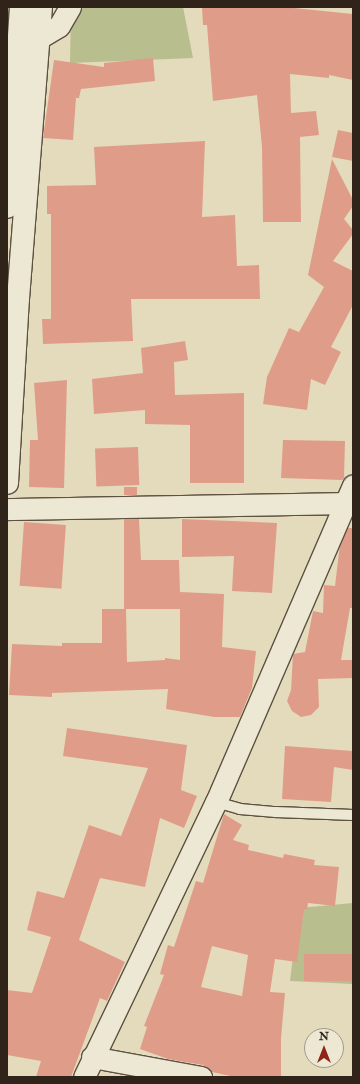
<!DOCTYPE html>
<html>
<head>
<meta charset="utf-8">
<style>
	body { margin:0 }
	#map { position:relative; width:360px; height:1084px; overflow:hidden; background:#e3dbbc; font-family:"IM FELL Double Pica",serif }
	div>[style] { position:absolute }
	.green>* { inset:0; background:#b8be8d }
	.building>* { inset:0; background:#df9d89; transform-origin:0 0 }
	.roads { filter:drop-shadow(1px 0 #5d5142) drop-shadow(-1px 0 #5d5142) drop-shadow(0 1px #5d5142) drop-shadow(0 -1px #5d5142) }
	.lane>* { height:10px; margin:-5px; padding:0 5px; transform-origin:5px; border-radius:5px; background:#ede8d3 }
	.street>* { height:21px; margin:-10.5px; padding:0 10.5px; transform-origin:10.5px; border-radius:10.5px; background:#ede8d3 }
	.secondary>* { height:22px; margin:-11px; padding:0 11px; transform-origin:11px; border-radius:11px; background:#ede8d3 }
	span { translate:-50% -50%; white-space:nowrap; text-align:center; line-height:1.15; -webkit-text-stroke:3px #ede8d3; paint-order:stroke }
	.frame { position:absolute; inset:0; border:8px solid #30231a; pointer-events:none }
	.north { position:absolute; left:304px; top:1028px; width:40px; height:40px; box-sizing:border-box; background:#ede8d3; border:1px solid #a19989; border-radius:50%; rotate:0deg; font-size:11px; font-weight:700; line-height:16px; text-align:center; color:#30231a }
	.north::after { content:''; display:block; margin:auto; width:14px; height:18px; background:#8f2418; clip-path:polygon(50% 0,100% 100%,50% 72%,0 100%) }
</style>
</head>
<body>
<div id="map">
	<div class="green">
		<i style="clip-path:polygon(71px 7px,183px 7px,193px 58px,70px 63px)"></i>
		<i style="clip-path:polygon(353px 903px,353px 984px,290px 981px,299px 908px)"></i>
	</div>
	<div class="building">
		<i style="clip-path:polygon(202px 7px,284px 7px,353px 14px,353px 80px,329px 75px,329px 78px,290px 74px,291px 113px,316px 111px,319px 135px,300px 137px,301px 222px,263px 222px,262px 147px,257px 95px,213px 101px,207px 25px,203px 25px)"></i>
		<i style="clip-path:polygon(153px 58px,155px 81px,81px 89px,79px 98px,76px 98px,73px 140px,43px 138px,54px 60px,104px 67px,104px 63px)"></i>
		<i style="clip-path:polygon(338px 130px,353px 133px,353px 161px,332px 157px)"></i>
		<i style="clip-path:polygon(205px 141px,202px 217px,235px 215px,237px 266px,259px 265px,260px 299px,131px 299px,133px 341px,43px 344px,42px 319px,51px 319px,51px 214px,47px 214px,47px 186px,96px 185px,94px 147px)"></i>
		<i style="clip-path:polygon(332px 159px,353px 200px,353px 206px,344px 219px,353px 230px,353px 234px,333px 261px,353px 271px,353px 305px,331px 347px,341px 352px,325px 385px,311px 379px,307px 410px,263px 404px,267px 377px,289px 328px,299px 332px,324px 287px,308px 275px)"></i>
		<i style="clip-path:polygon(185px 341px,188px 360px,174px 362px,175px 395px,244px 393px,244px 483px,190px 483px,190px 425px,145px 424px,145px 410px,94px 414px,92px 379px,143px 373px,141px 348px)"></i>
		<i style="clip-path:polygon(67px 380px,64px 488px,29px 487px,30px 440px,38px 440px,34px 383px)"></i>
		<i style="clip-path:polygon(283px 440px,345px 441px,344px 478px,342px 480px,281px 478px)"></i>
		<i style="left:138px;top:447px;width:38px;height:43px;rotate:88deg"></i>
		<i style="left:124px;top:487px;width:13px;height:8px"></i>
		<i style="clip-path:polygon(evenodd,124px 519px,139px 519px,141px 560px,179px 560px,180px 592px,224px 594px,222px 647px,256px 651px,252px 688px,240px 717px,214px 717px,166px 709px,168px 689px,52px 693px,52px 697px,9px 695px,12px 644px,62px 646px,62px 643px,102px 643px,102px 609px,124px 609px,124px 519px,126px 609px,180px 609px,180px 660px,165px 658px,165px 660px,127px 662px,126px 609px)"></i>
		<i style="clip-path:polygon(182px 519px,277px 523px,272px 593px,232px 591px,234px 556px,182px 557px)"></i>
		<i style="left:24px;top:522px;width:42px;height:64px;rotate:4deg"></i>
		<i style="clip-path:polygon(348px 528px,353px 528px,353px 608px,350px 608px,341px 660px,353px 660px,353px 678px,318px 679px,319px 707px,311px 715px,301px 717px,292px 711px,287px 701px,291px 690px,293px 654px,305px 652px,313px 611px,323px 613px,324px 585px,335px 586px,340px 544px)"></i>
		<i style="clip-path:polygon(67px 728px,187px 745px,181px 790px,197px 796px,184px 828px,160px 818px,145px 887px,100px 878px,79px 940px,125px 962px,107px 1001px,100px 998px,71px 1077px,36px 1077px,41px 1061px,7px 1055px,7px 990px,32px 993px,51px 937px,27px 930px,37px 891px,64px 898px,89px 825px,121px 836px,148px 768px,63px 756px)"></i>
		<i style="clip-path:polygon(285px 746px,353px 751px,353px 770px,334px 767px,331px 802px,282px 799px)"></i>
		<i style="clip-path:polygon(evenodd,224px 814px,242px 825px,233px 840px,249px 845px,248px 850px,283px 858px,284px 854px,315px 860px,314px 865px,339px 867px,335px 906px,308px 903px,307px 910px,304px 909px,297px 962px,275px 959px,270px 992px,285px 993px,281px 1038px,281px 1077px,235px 1077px,212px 1072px,203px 1065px,168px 1059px,140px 1049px,147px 1027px,144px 1026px,164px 975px,160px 974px,168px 945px,174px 947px,196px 881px,203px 883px,224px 814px,212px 946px,248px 955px,242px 996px,201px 987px,212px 946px)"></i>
		<i style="left:353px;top:954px;width:27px;height:49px;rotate:90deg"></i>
	</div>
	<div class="roads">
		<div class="lane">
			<i style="left:216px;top:802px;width:25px;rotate:16deg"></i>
			<i style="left:240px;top:809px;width:36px;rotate:5deg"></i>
			<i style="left:276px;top:812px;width:77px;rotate:2.2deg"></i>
		</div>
		<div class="street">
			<i style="left:39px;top:38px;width:23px;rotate:-31deg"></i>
			<i style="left:59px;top:26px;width:22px;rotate:-60deg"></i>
			<i style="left:7px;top:509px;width:346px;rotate:-1deg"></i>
			<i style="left:92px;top:1057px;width:111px;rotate:10.4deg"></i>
			<i style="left:84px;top:1077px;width:305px;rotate:-64.4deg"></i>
			<i style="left:216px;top:802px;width:345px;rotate:-66.6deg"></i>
		</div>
		<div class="secondary">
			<i style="left:7px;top:207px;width:200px;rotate:-86deg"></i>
			<i style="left:7px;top:483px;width:184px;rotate:-86.6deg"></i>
			<i style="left:18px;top:299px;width:293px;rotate:-85.5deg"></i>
		</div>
	</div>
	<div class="frame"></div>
	<div class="north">N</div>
</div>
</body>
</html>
